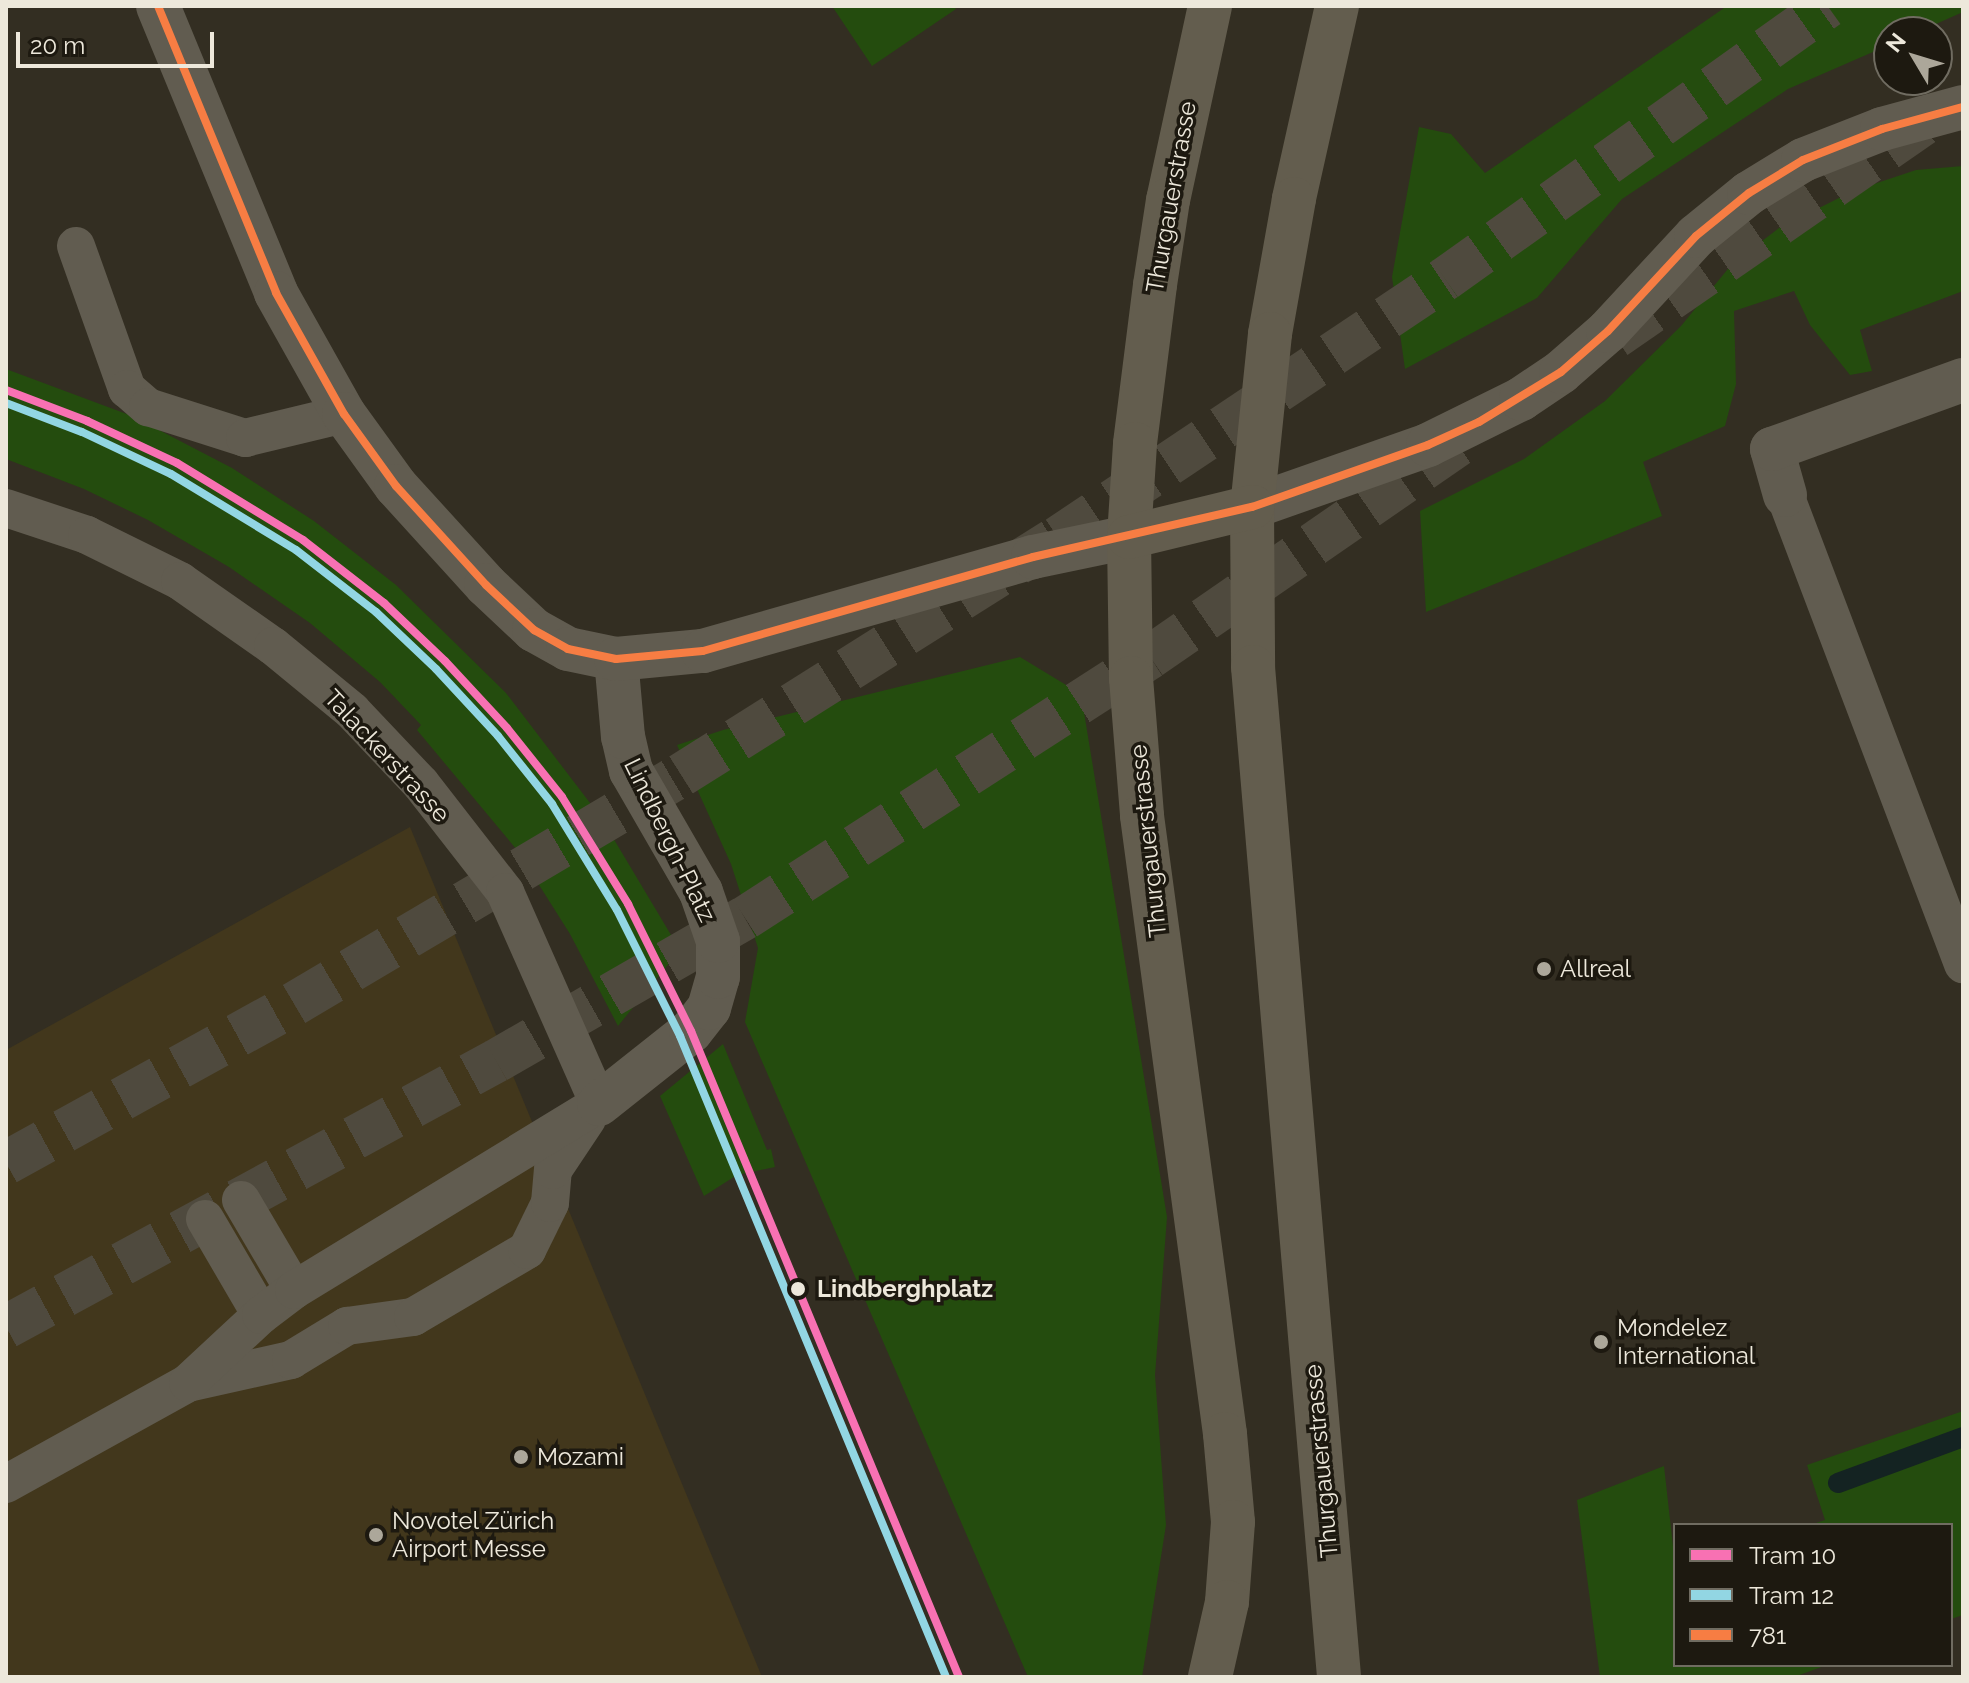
<!DOCTYPE html>
<html>
<head>
<meta charset="utf-8">
<style>
	body { margin:0 }
	#map { position:relative; width:1969px; height:1683px; overflow:hidden; background:#332e22; font-family:Raleway,sans-serif }
	div>[style] { position:absolute }
	.built>* { inset:0; background:#42371c }
	.green>* { inset:0; background:#244c0e }
	.stream>* { height:20px; margin:-10px; padding:0 10px; transform-origin:10px; border-radius:10px; background:#142322 }
	.motorway-tunnel>* { height:44px; margin-top:-22px; transform-origin:0; background:repeating-linear-gradient(90deg,#4f4a3e 0 44px,transparent 0 66px) }
	.service>* { height:38px; margin:-19px; padding:0 19px; transform-origin:19px; border-radius:19px; background:#615c50 }
	.minor>* { height:44px; margin:-22px; padding:0 22px; transform-origin:22px; border-radius:22px; background:#615c50 }
	.tertiary>* { height:44px; margin:-22px; padding:0 22px; transform-origin:22px; border-radius:22px; background:#615c50 }
	.secondary>* { height:44px; margin:-22px; padding:0 22px; transform-origin:22px; border-radius:22px; background:#635d4e }
	.bus-1>* { height:8px; margin:-4px; padding:0 4px; transform-origin:4px; border-radius:4px; background:#f77d43 }
	.tram-1>* { height:8px; margin:-4px; padding:0 4px; transform-origin:4px; border-radius:4px; background:#f871b3 }
	.tram-2>* { height:8px; margin:-4px; padding:0 4px; transform-origin:4px; border-radius:4px; background:#92d6e3 }
	.dots>* { width:22px; height:22px; translate:-50% -50%; box-sizing:border-box; border:4px solid #1d1910; border-radius:50% }
	span { translate:-50% -50%; white-space:nowrap; text-align:center; line-height:1.15; -webkit-text-stroke:7px #1d1910; paint-order:stroke }
	.street-label { font-size:24px; color:#ede8db }
	.poi-label { font-size:24px; color:#ede8db }
	.left { translate:0 -50%; text-align:left }
	.stop-label { font-size:24px; color:#ede8db; font-weight:700 }
	.frame { position:absolute; inset:0; border:8px solid #ede8db; pointer-events:none }
	.legend { position:absolute; left:1673px; top:1523px; width:280px; height:144px; box-sizing:border-box; background:#1d1910; border:2px solid #706c61; margin:0; padding:10px 14px; list-style:none; font-size:24px; color:#ede8db }
	.legend li { display:flex; align-items:center; gap:16px; height:40px }
	.legend b { width:40px; border:2px solid #706c61 }
	.north { position:absolute; left:1873px; top:16px; width:80px; height:80px; box-sizing:border-box; background:#1d1910; border:2px solid #706c61; border-radius:50%; rotate:308deg; font-size:22px; font-weight:700; line-height:32px; text-align:center; color:#ede8db }
	.north::after { content:''; display:block; margin:auto; width:28px; height:36px; background:#aca79a; clip-path:polygon(50% 0,100% 100%,50% 72%,0 100%) }
	.scale { position:absolute; left:16px; top:32px; width:198px; height:36px; box-sizing:border-box; border:4px solid #ede8db; border-top:0; padding-left:10px; font-size:24px; line-height:28px; white-space:nowrap; color:#ede8db; -webkit-text-stroke:6px #1d1910; paint-order:stroke }
</style>
</head>
<body>
<div id="map">
	<div class="built">
		<i style="clip-path:polygon(410px 827px,762px 1677px,6px 1677px,6px 1050px)"></i>
	</div>
	<div class="green">
		<i style="clip-path:polygon(832px 6px,954px 6px,956px 9px,872px 66px)"></i>
		<i style="clip-path:polygon(1727px 6px,1963px 6px,1963px 12px,1918px 32px,1889px 32px,1889px 45px,1788px 89px,1622px 199px,1537px 298px,1405px 369px,1392px 277px,1419px 127px,1451px 134px,1485px 173px)"></i>
		<i style="clip-path:polygon(1963px 166px,1963px 291px,1860px 330px,1872px 371px,1850px 375px,1810px 325px,1794px 291px,1734px 311px,1736px 384px,1725px 426px,1643px 462px,1662px 516px,1426px 612px,1420px 511px,1524px 459px,1605px 401px,1681px 326px,1732px 264px,1779px 228px,1853px 191px,1916px 170px)"></i>
		<i style="clip-path:polygon(6px 369px,132px 416px,232px 468px,314px 521px,396px 585px,506px 693px,600px 816px,680px 950px,618px 1026px,570px 934px,517px 850px,417px 730px,421px 725px,380px 682px,310px 623px,229px 567px,148px 520px,84px 489px,6px 459px)"></i>
		<i style="clip-path:polygon(1020px 657px,1081px 694px,1167px 1217px,1155px 1375px,1166px 1525px,1142px 1677px,1028px 1677px,745px 1022px,758px 948px,731px 864px,677px 745px,723px 730px)"></i>
		<i style="clip-path:polygon(723px 1044px,767px 1150px,771px 1149px,775px 1167px,737px 1175px,704px 1196px,660px 1096px)"></i>
		<i style="clip-path:polygon(1963px 1411px,1963px 1615px,1951px 1619px,1951px 1525px,1810px 1525px,1825px 1520px,1807px 1465px)"></i>
		<i style="clip-path:polygon(1664px 1466px,1675px 1564px,1675px 1665px,1827px 1665px,1794px 1677px,1600px 1677px,1577px 1500px)"></i>
	</div>
	<div class="stream">
		<i style="left:1838px;top:1483px;width:133px;rotate:-20.2deg"></i>
	</div>
	<div class="motorway-tunnel">
		<i style="left:1615px;top:337px;width:387px;rotate:-34.7deg"></i>
		<i style="left:6px;top:1163px;width:329px;rotate:-28.9deg"></i>
		<i style="left:294px;top:1004px;width:450px;rotate:-30.6deg"></i>
		<i style="left:681px;top:775px;width:445px;rotate:-32.2deg"></i>
		<i style="left:1058px;top:538px;width:466px;rotate:-33.8deg"></i>
		<i style="left:1445px;top:279px;width:470px;rotate:-35.5deg"></i>
		<i style="left:6px;top:1327px;width:558px;rotate:-28.5deg"></i>
		<i style="left:496px;top:1061px;width:287px;rotate:-29.9deg"></i>
		<i style="left:745px;top:918px;width:482px;rotate:-32.8deg"></i>
		<i style="left:1150px;top:657px;width:388px;rotate:-34.6deg"></i>
	</div>
	<div class="service">
		<i style="left:76px;top:246px;width:152px;rotate:70.4deg"></i>
		<i style="left:127px;top:389px;width:28px;rotate:41deg"></i>
		<i style="left:148px;top:407px;width:102px;rotate:17.7deg"></i>
		<i style="left:245px;top:438px;width:102px;rotate:-13.6deg"></i>
		<i style="left:1785px;top:495px;width:502px;rotate:69.22deg"></i>
		<i style="left:6px;top:508px;width:85px;rotate:18.4deg"></i>
		<i style="left:87px;top:535px;width:104px;rotate:26.3deg"></i>
		<i style="left:180px;top:581px;width:113px;rotate:35deg"></i>
		<i style="left:273px;top:646px;width:102px;rotate:39.4deg"></i>
		<i style="left:352px;top:711px;width:100px;rotate:46.6deg"></i>
		<i style="left:421px;top:784px;width:137px;rotate:52.1deg"></i>
		<i style="left:505px;top:892px;width:232px;rotate:66.1deg"></i>
		<i style="left:241px;top:1200px;width:104px;rotate:59.5deg"></i>
		<i style="left:205px;top:1219px;width:111px;rotate:59.7deg"></i>
		<i style="left:188px;top:1383px;width:106px;rotate:-12.6deg"></i>
		<i style="left:291px;top:1360px;width:66px;rotate:-31.3deg"></i>
		<i style="left:347px;top:1326px;width:67px;rotate:-7.8deg"></i>
		<i style="left:413px;top:1317px;width:132px;rotate:-30.4deg"></i>
		<i style="left:527px;top:1250px;width:52px;rotate:-63.9deg"></i>
		<i style="left:550px;top:1203px;width:33px;rotate:-85deg"></i>
		<i style="left:553px;top:1170px;width:61px;rotate:-56.3deg"></i>
		<i style="left:6px;top:1484px;width:208px;rotate:-29deg"></i>
		<i style="left:188px;top:1383px;width:100px;rotate:-43deg"></i>
		<i style="left:261px;top:1315px;width:41px;rotate:-37.1deg"></i>
		<i style="left:294px;top:1290px;width:357px;rotate:-31.4deg"></i>
	</div>
	<div class="minor">
		<i style="left:1785px;top:495px;width:48px;rotate:-105.8deg"></i>
		<i style="left:1772px;top:449px;width:203px;rotate:-19.9deg"></i>
		<i style="left:1252px;top:507px;width:187px;rotate:-19.4deg"></i>
		<i style="left:1428px;top:445px;width:104px;rotate:-26.3deg"></i>
		<i style="left:1521px;top:399px;width:48px;rotate:-34deg"></i>
		<i style="left:1561px;top:372px;width:62px;rotate:-41.1deg"></i>
		<i style="left:1608px;top:331px;width:129px;rotate:-47.2deg"></i>
		<i style="left:1696px;top:236px;width:68px;rotate:-39.1deg"></i>
		<i style="left:1749px;top:193px;width:63px;rotate:-31.4deg"></i>
		<i style="left:1803px;top:160px;width:85px;rotate:-21.4deg"></i>
		<i style="left:1882px;top:129px;width:84px;rotate:-15.2deg"></i>
		<i style="left:599px;top:1104px;width:117px;rotate:-38.4deg"></i>
		<i style="left:691px;top:1031px;width:29px;rotate:-52deg"></i>
		<i style="left:709px;top:1008px;width:32px;rotate:-74deg"></i>
		<i style="left:718px;top:977px;width:36px;rotate:-90deg"></i>
		<i style="left:718px;top:941px;width:52px;rotate:-109.1deg"></i>
		<i style="left:701px;top:892px;width:140px;rotate:-120deg"></i>
		<i style="left:631px;top:771px;width:35px;rotate:-103deg"></i>
		<i style="left:623px;top:737px;width:78px;rotate:-95.1deg"></i>
	</div>
	<div class="tertiary">
		<i style="left:158px;top:6px;width:310px;rotate:67.6deg"></i>
		<i style="left:276px;top:293px;width:139px;rotate:60.7deg"></i>
		<i style="left:344px;top:414px;width:89px;rotate:54.2deg"></i>
		<i style="left:396px;top:486px;width:134px;rotate:47.7deg"></i>
		<i style="left:486px;top:585px;width:66px;rotate:43.2deg"></i>
		<i style="left:534px;top:630px;width:39px;rotate:29deg"></i>
		<i style="left:568px;top:649px;width:49px;rotate:11.8deg"></i>
		<i style="left:616px;top:659px;width:87px;rotate:-5.3deg"></i>
		<i style="left:703px;top:651px;width:343px;rotate:-15.9deg"></i>
		<i style="left:1033px;top:557px;width:98px;rotate:-11.8deg"></i>
	</div>
	<div class="secondary">
		<i style="left:1210px;top:6px;width:198px;rotate:102.2deg"></i>
		<i style="left:1168px;top:200px;width:86px;rotate:98.7deg"></i>
		<i style="left:1155px;top:285px;width:160px;rotate:97.2deg"></i>
		<i style="left:1135px;top:444px;width:93px;rotate:93.7deg"></i>
		<i style="left:1129px;top:537px;width:141px;rotate:89.2deg"></i>
		<i style="left:1131px;top:678px;width:138px;rotate:85.4deg"></i>
		<i style="left:1142px;top:816px;width:624px;rotate:82.35deg"></i>
		<i style="left:1225px;top:1434px;width:88px;rotate:84.8deg"></i>
		<i style="left:1233px;top:1522px;width:80px;rotate:94.3deg"></i>
		<i style="left:1227px;top:1602px;width:77px;rotate:102.8deg"></i>
		<i style="left:1337px;top:6px;width:198px;rotate:102.6deg"></i>
		<i style="left:1294px;top:199px;width:137px;rotate:100.1deg"></i>
		<i style="left:1270px;top:334px;width:174px;rotate:95.9deg"></i>
		<i style="left:1252px;top:507px;width:160px;rotate:89.6deg"></i>
		<i style="left:1253px;top:667px;width:1014px;rotate:85.13deg"></i>
		<i style="left:1129px;top:537px;width:127px;rotate:-13.7deg"></i>
	</div>
	<div class="bus-1">
		<i style="left:158px;top:6px;width:310px;rotate:67.6deg"></i>
		<i style="left:276px;top:293px;width:139px;rotate:60.7deg"></i>
		<i style="left:344px;top:414px;width:89px;rotate:54.2deg"></i>
		<i style="left:396px;top:486px;width:134px;rotate:47.7deg"></i>
		<i style="left:486px;top:585px;width:66px;rotate:43.2deg"></i>
		<i style="left:534px;top:630px;width:39px;rotate:29deg"></i>
		<i style="left:568px;top:649px;width:49px;rotate:11.8deg"></i>
		<i style="left:616px;top:659px;width:87px;rotate:-5.3deg"></i>
		<i style="left:703px;top:651px;width:343px;rotate:-15.9deg"></i>
		<i style="left:1033px;top:557px;width:225px;rotate:-12.9deg"></i>
		<i style="left:1252px;top:507px;width:187px;rotate:-19.4deg"></i>
		<i style="left:1428px;top:445px;width:56px;rotate:-24.3deg"></i>
		<i style="left:1479px;top:422px;width:96px;rotate:-31.4deg"></i>
		<i style="left:1561px;top:372px;width:62px;rotate:-41.1deg"></i>
		<i style="left:1608px;top:331px;width:129px;rotate:-47.2deg"></i>
		<i style="left:1696px;top:236px;width:68px;rotate:-39.1deg"></i>
		<i style="left:1749px;top:193px;width:63px;rotate:-31.4deg"></i>
		<i style="left:1803px;top:160px;width:85px;rotate:-21.4deg"></i>
		<i style="left:1882px;top:129px;width:84px;rotate:-15.2deg"></i>
	</div>
	<div class="tram-1">
		<i style="left:6px;top:390px;width:87px;rotate:20.9deg"></i>
		<i style="left:87px;top:421px;width:99px;rotate:25deg"></i>
		<i style="left:177px;top:463px;width:148px;rotate:31.4deg"></i>
		<i style="left:303px;top:540px;width:103px;rotate:37.9deg"></i>
		<i style="left:384px;top:603px;width:84px;rotate:43.6deg"></i>
		<i style="left:445px;top:661px;width:91px;rotate:47.2deg"></i>
		<i style="left:507px;top:728px;width:88px;rotate:51.4deg"></i>
		<i style="left:562px;top:797px;width:126px;rotate:58.3deg"></i>
		<i style="left:628px;top:904px;width:142px;rotate:63.6deg"></i>
		<i style="left:691px;top:1031px;width:699px;rotate:67.47deg"></i>
	</div>
	<div class="tram-2">
		<i style="left:6px;top:403px;width:81px;rotate:20.9deg"></i>
		<i style="left:82px;top:432px;width:98px;rotate:25.3deg"></i>
		<i style="left:171px;top:474px;width:146px;rotate:31.3deg"></i>
		<i style="left:296px;top:550px;width:101px;rotate:37.8deg"></i>
		<i style="left:376px;top:612px;width:83px;rotate:43.5deg"></i>
		<i style="left:436px;top:669px;width:91px;rotate:47.2deg"></i>
		<i style="left:498px;top:736px;width:87px;rotate:51.5deg"></i>
		<i style="left:552px;top:804px;width:124px;rotate:58.5deg"></i>
		<i style="left:617px;top:910px;width:141px;rotate:63.4deg"></i>
		<i style="left:680px;top:1036px;width:694px;rotate:67.46deg"></i>
	</div>
	<div class="dots">
		<i style="left:1544px;top:969px;background:#aca79a"></i>
		<i style="left:798px;top:1289px;background:#ede8db"></i>
		<i style="left:1601px;top:1342px;background:#aca79a"></i>
		<i style="left:521px;top:1457px;background:#aca79a"></i>
		<i style="left:376px;top:1535px;background:#aca79a"></i>
	</div>
	<div class="street-label">
		<span style="left:1171px;top:197px;rotate:-80deg">Thurgauerstrasse</span>
		<span style="left:387px;top:756px;rotate:47deg">Talackerstrasse</span>
		<span style="left:670px;top:840px;rotate:64deg">Lindbergh-Platz</span>
		<span style="left:1148px;top:841px;rotate:-96deg">Thurgauerstrasse</span>
		<span style="left:1321px;top:1461px;rotate:-95deg">Thurgauerstrasse</span>
	</div>
	<div class="poi-label">
		<span class="left" style="left:1560px;top:969px">Allreal</span>
		<span class="left" style="left:1617px;top:1342px">Mondelez<br>International</span>
		<span class="left" style="left:537px;top:1457px">Mozami</span>
		<span class="left" style="left:392px;top:1535px">Novotel Zürich<br>Airport Messe</span>
	</div>
	<div class="stop-label">
		<span class="left" style="left:817px;top:1289px">Lindberghplatz</span>
	</div>
	<div class="frame"></div>
	<ul class="legend">
	<li><b style="height:10px;background:#f871b3"></b>Tram 10</li>
	<li><b style="height:10px;background:#92d6e3"></b>Tram 12</li>
	<li><b style="height:10px;background:#f77d43"></b>781</li>
	</ul>
	<div class="north">N</div>
	<div class="scale">20 m</div>
</div>
</body>
</html>
